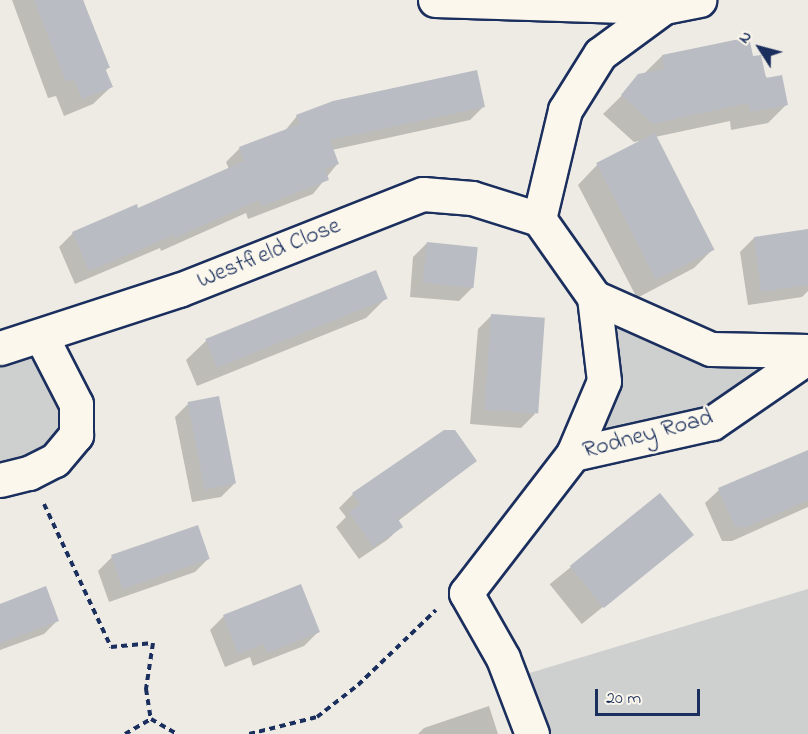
<!DOCTYPE html>
<html>
<head>
<meta charset="utf-8">
<style>
	body { margin:0 }
	#map { position:relative; width:808px; height:734px; overflow:hidden; background:#eeebe4; font-family:"Indie Flower",sans-serif }
	div>[style] { position:absolute }
	.green>* { inset:0; background:#cecfcf }
	.shadow>* { inset:0; background:#0003; transform-origin:0 0 }
	.building>* { inset:0; background:#b9bcc3; transform-origin:0 0 }
	.path>* { height:4px; margin-top:-2px; transform-origin:0; background:repeating-linear-gradient(90deg,#1b2f5e 0 6px,transparent 0 10.5px) }
	.roads { filter:drop-shadow(2px 0 #1b2f5e) drop-shadow(-2px 0 #1b2f5e) drop-shadow(0 2px #1b2f5e) drop-shadow(0 -2px #1b2f5e) }
	.minor>* { height:33px; margin:-16.5px; padding:0 16.5px; transform-origin:16.5px; border-radius:16.5px; background:#fbf7ec }
	span { translate:-50% -50%; white-space:nowrap; text-align:center; line-height:1.15; -webkit-text-stroke:4.5px #fbf7ec; paint-order:stroke }
	.street-label { font-size:24px; color:#1b2f5e }
	.north { position:absolute; left:730px; top:18px; width:60px; height:60px; -webkit-text-stroke:4px #fbf7ec; paint-order:stroke; rotate:306deg; font-size:16px; font-weight:700; line-height:24px; text-align:center; color:#1b2f5e }
	.north::after { content:''; display:block; margin:auto; width:21px; height:27px; background:#1b2f5e; clip-path:polygon(50% 0,100% 100%,50% 72%,0 100%) }
	.scale { position:absolute; left:595px; top:689px; width:105px; height:27px; box-sizing:border-box; border:3px solid #1b2f5e; border-top:0; padding-left:8px; font-size:18px; line-height:21px; white-space:nowrap; color:#1b2f5e; -webkit-text-stroke:4px #fbf7ec; paint-order:stroke }
</style>
</head>
<body>
<div id="map">
	<div class="green">
		<i style="clip-path:polygon(595px 297px,711px 349px,808px 351px,712px 422px,574px 454px,604px 381px)"></i>
		<i style="clip-path:polygon(41px 336px,76px 435px,0 480px,0 348px)"></i>
		<i style="clip-path:polygon(808px 589px,808px 734px,534px 734px,506px 680px)"></i>
	</div>
	<div class="shadow">
		<i style="clip-path:polygon(12px 0,83px 0,108px 68px,105px 71px,111px 87px,93px 104px,64px 116px,56px 96px,48px 98px)"></i>
		<i style="clip-path:polygon(662px 56px,752px 58px,787px 104px,768px 123px,731px 130px,730px 121px,655px 137px,713px 249px,694px 268px,637px 298px,578px 185px,597px 165px,645px 140px,634px 142px,603px 114px)"></i>
		<i style="clip-path:polygon(484px 106px,470px 120px,332px 150px,338px 163px,313px 194px,248px 219px,246px 213px,161px 251px,160px 248px,75px 284px,59px 247px,73px 233px,138px 210px,229px 169px,226px 162px,240px 148px,284px 132px,297px 116px)"></i>
		<i style="clip-path:polygon(808px 231px,808px 291px,802px 297px,748px 305px,740px 252px,754px 238px)"></i>
		<i style="clip-path:polygon(427px 243px,472px 288px,459px 301px,410px 297px,413px 257px)"></i>
		<i style="clip-path:polygon(386px 298px,366px 318px,197px 386px,186px 360px,206px 341px)"></i>
		<i style="clip-path:polygon(492px 315px,535px 414px,521px 428px,470px 424px,478px 329px)"></i>
		<i style="clip-path:polygon(189px 403px,235px 483px,221px 497px,192px 502px,175px 417px)"></i>
		<i style="clip-path:polygon(808px 452px,808px 507px,732px 541px,722px 541px,705px 503px,719px 490px)"></i>
		<i style="clip-path:polygon(476px 461px,398px 521px,401px 527px,387px 540px,359px 559px,336px 527px,346px 517px,339px 508px,353px 494px)"></i>
		<i style="left:660px;top:495px;width:51px;height:142px;rotate:51deg"></i>
		<i style="clip-path:polygon(112px 557px,209px 558px,195px 572px,109px 602px,98px 571px)"></i>
		<i style="clip-path:polygon(0 605px,58px 620px,44px 634px,0 650px)"></i>
		<i style="clip-path:polygon(224px 616px,318px 632px,304px 646px,253px 666px,250px 657px,225px 667px,210px 630px)"></i>
		<i style="clip-path:polygon(489px 706px,498px 734px,418px 734px,424px 728px)"></i>
	</div>
	<div class="building">
		<i style="clip-path:polygon(34px 0,83px 0,110px 68px,105px 68px,113px 87px,82px 99px,74px 79px,66px 82px)"></i>
		<i style="clip-path:polygon(749px 37px,753px 56px,761px 55px,766px 78px,782px 75px,788px 105px,750px 112px,748px 103px,653px 124px,621px 95px,638px 74px,664px 69px,662px 55px)"></i>
		<i style="clip-path:polygon(477px 70px,485px 107px,330px 140px,339px 164px,325px 169px,329px 180px,262px 206px,259px 200px,175px 238px,174px 235px,89px 271px,72px 232px,137px 204px,138px 208px,244px 161px,239px 147px,300px 124px,296px 115px,333px 101px)"></i>
		<i style="left:655px;top:133px;width:131px;height:66px;rotate:63deg"></i>
		<i style="clip-path:polygon(808px 229px,808px 285px,761px 292px,754px 237px)"></i>
		<i style="left:427px;top:242px;width:51px;height:41px;rotate:6deg"></i>
		<i style="left:376px;top:270px;width:31px;height:184px;rotate:68deg"></i>
		<i style="left:491px;top:314px;width:54px;height:96px;rotate:4deg"></i>
		<i style="left:219px;top:396px;width:89px;height:32px;rotate:79deg"></i>
		<i style="clip-path:polygon(444px 430px,455px 430px,477px 461px,398px 519px,403px 527px,373px 547px,349px 512px,360px 504px,352px 493px)"></i>
		<i style="clip-path:polygon(808px 450px,808px 500px,747px 527px,735px 527px,718px 488px)"></i>
		<i style="left:660px;top:493px;width:54px;height:116px;rotate:51deg"></i>
		<i style="left:198px;top:525px;width:36px;height:92px;rotate:71deg"></i>
		<i style="clip-path:polygon(301px 584px,320px 632px,267px 653px,264px 644px,238px 654px,223px 615px)"></i>
		<i style="clip-path:polygon(46px 586px,59px 621px,0 643px,0 604px)"></i>
	</div>
	<div class="path">
		<i style="left:44px;top:504px;width:158px;rotate:64.9deg"></i>
		<i style="left:111px;top:647px;width:42px;rotate:-5.4deg"></i>
		<i style="left:153px;top:643px;width:47px;rotate:98.7deg"></i>
		<i style="left:146px;top:689px;width:30px;rotate:81deg"></i>
		<i style="left:125px;top:734px;width:30px;rotate:-30deg"></i>
		<i style="left:151px;top:719px;width:30px;rotate:30deg"></i>
		<i style="left:249px;top:734px;width:70px;rotate:-14deg"></i>
		<i style="left:317px;top:717px;width:52px;rotate:-38deg"></i>
		<i style="left:358px;top:685px;width:108px;rotate:-43.9deg"></i>
	</div>
	<div class="roads">
		<div class="minor">
			<i style="left:435px;top:0;width:229px;rotate:1.8deg"></i>
			<i style="left:664px;top:7px;width:36px;rotate:-11deg"></i>
			<i style="left:664px;top:7px;width:79px;rotate:143.7deg"></i>
			<i style="left:600px;top:54px;width:66px;rotate:122deg"></i>
			<i style="left:565px;top:110px;width:112px;rotate:103.4deg"></i>
			<i style="left:539px;top:219px;width:95px;rotate:54.8deg"></i>
			<i style="left:594px;top:297px;width:128px;rotate:24deg"></i>
			<i style="left:711px;top:349px;width:97px;rotate:1.2deg"></i>
			<i style="left:0;top:348px;width:188px;rotate:-18deg"></i>
			<i style="left:179px;top:290px;width:262px;rotate:-21.5deg"></i>
			<i style="left:423px;top:194px;width:49px;rotate:4.7deg"></i>
			<i style="left:472px;top:198px;width:70px;rotate:17.4deg"></i>
			<i style="left:573px;top:454px;width:79px;rotate:-67deg"></i>
			<i style="left:604px;top:381px;width:85px;rotate:-96.8deg"></i>
			<i style="left:0;top:480px;width:30px;rotate:-14deg"></i>
			<i style="left:29px;top:473px;width:29px;rotate:-27deg"></i>
			<i style="left:55px;top:460px;width:33px;rotate:-50deg"></i>
			<i style="left:76px;top:435px;width:31px;rotate:-90deg"></i>
			<i style="left:76px;top:404px;width:76px;rotate:-117.2deg"></i>
			<i style="left:532px;top:734px;width:81px;rotate:-110.9deg"></i>
			<i style="left:503px;top:658px;width:75px;rotate:-119.6deg"></i>
			<i style="left:466px;top:593px;width:175px;rotate:-52.4deg"></i>
			<i style="left:573px;top:454px;width:142px;rotate:-12.6deg"></i>
			<i style="left:712px;top:423px;width:116px;rotate:-34.5deg"></i>
		</div>
	</div>
	<div class="street-label">
		<span style="left:269px;top:254px;rotate:-22deg">Westfield Close</span>
		<span style="left:648px;top:435px;rotate:-15deg">Rodney Road</span>
	</div>
	<div class="north">N</div>
	<div class="scale">20 m</div>
</div>
</body>
</html>
